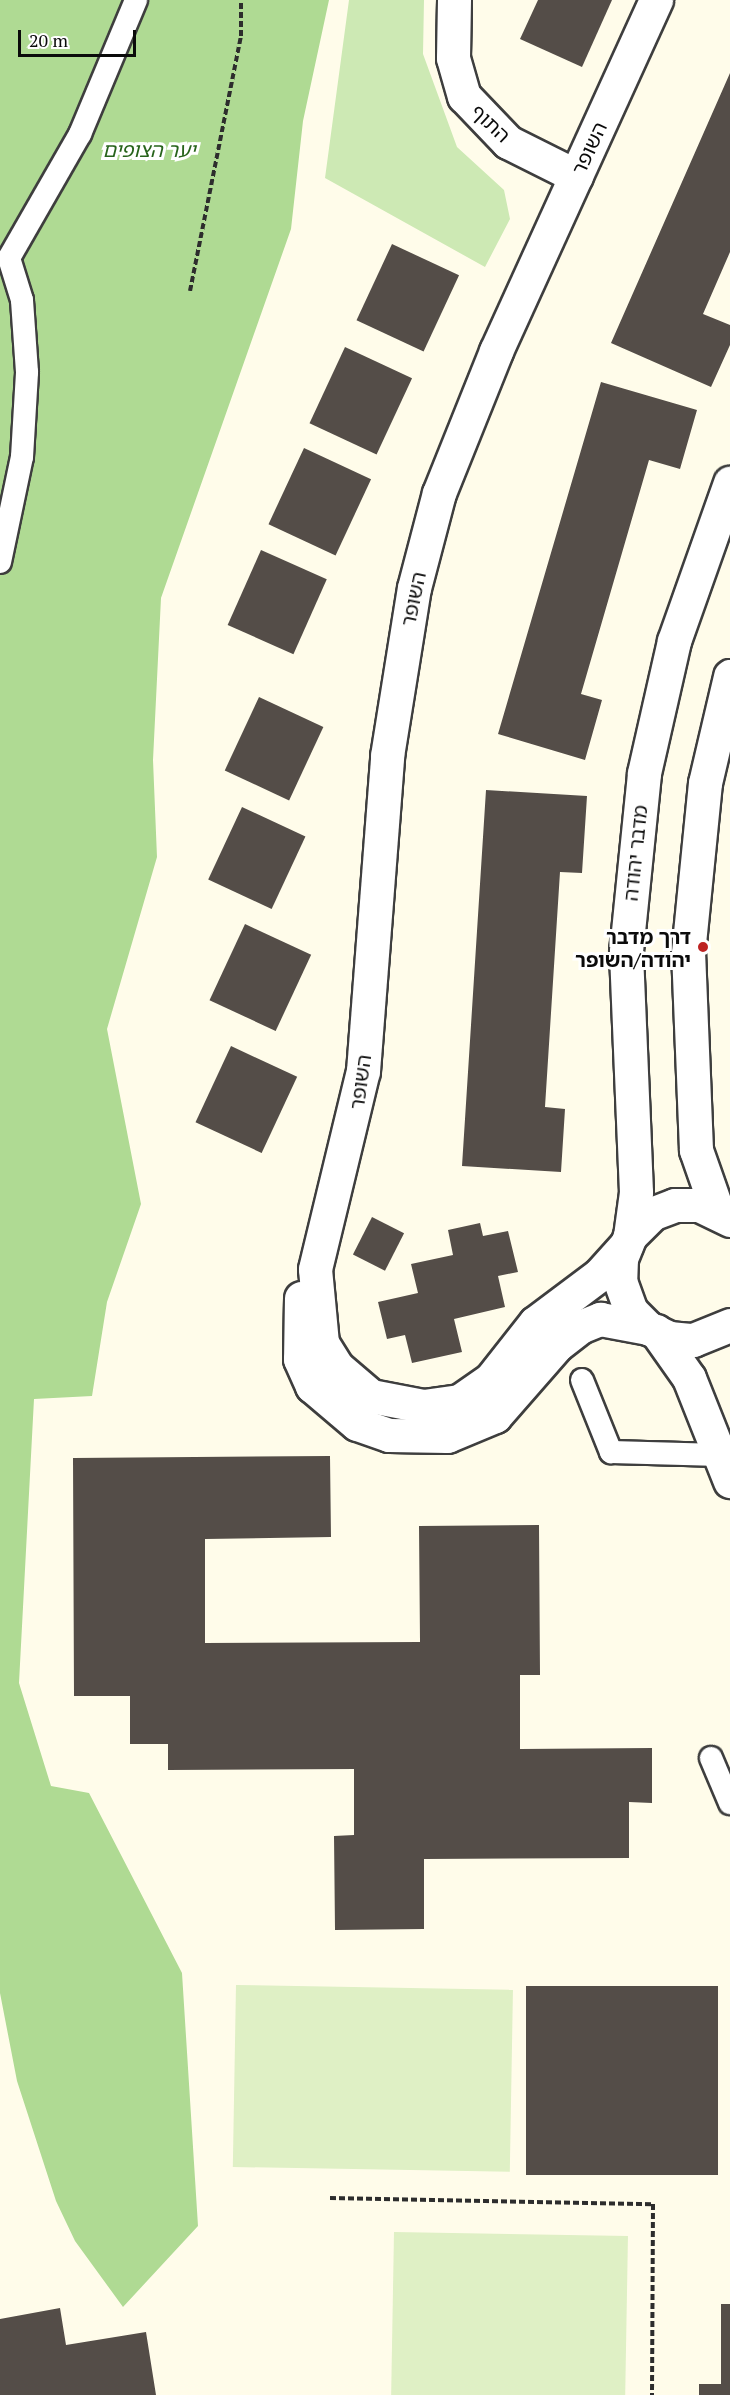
<!DOCTYPE html>
<html>
<head>
<meta charset="utf-8">
<style>
	body { margin:0 }
	#map { position:relative; width:730px; height:2395px; overflow:hidden; background:#fffcea; font-family:"PT Serif","Noto Sans Hebrew",serif }
	div>[style] { position:absolute }
	.green>* { inset:0; background:#cde9b4 }
	.forest>* { inset:0; background:#afda93 }
	.pitch>* { inset:0; background:#dff0c5; transform-origin:0 0 }
	.building>* { inset:0; background:#544d48; transform-origin:0 0 }
	.path>* { height:4px; margin-top:-2px; transform-origin:0; background:repeating-linear-gradient(90deg,#2d2d2d 0 6px,transparent 0 9px) }
	.roads { filter:drop-shadow(2px 0 #3e3e3e) drop-shadow(-2px 0 #3e3e3e) drop-shadow(0 2px #3e3e3e) drop-shadow(0 -2px #3e3e3e) }
	.service>* { height:22px; margin:-11px; padding:0 11px; transform-origin:11px; border-radius:11px; background:#fff }
	.minor>* { height:33px; margin:-16.5px; padding:0 16.5px; transform-origin:16.5px; border-radius:16.5px; background:#fff }
	.tertiary>* { height:33px; margin:-16.5px; padding:0 16.5px; transform-origin:16.5px; border-radius:16.5px; background:#fff }
	.dots>* { width:16px; height:16px; translate:-50% -50%; box-sizing:border-box; border:3px solid #fff; border-radius:50% }
	span { translate:-50% -50%; white-space:nowrap; text-align:center; line-height:1.15; -webkit-text-stroke:6px #fff; paint-order:stroke }
	.street-label { font-size:20px; color:#0b0b0b }
	.park-label { font-size:20px; color:#27631b; font-style:italic }
	.poi-label { font-size:20px; color:#0b0b0b; font-weight:700 }
	.right { translate:-100% -50%; text-align:right }
	.scale { position:absolute; left:18px; top:30px; width:118px; height:27px; box-sizing:border-box; border:3px solid #0b0b0b; border-top:0; padding-left:8px; font-size:18px; line-height:21px; white-space:nowrap; color:#0b0b0b; -webkit-text-stroke:4px #fff; paint-order:stroke }
</style>
</head>
<body>
<div id="map">
	<div class="green">
		<i style="clip-path:polygon(349px 0,424px 0,423px 54px,457px 147px,504px 190px,510px 219px,485px 267px,325px 178px)"></i>
	</div>
	<div class="forest">
		<i style="clip-path:polygon(0 0,329px 0,303px 121px,291px 229px,161px 598px,153px 760px,157px 857px,107px 1029px,141px 1204px,107px 1302px,92px 1396px,34px 1399px,19px 1683px,51px 1786px,89px 1793px,182px 1973px,198px 2226px,123px 2307px,75px 2241px,56px 2201px,17px 2081px,0 1993px)"></i>
	</div>
	<div class="pitch">
		<i style="left:236px;top:1985px;width:277px;height:182px;rotate:1deg"></i>
		<i style="left:394px;top:2232px;width:234px;height:163px;rotate:1deg"></i>
	</div>
	<div class="building">
		<i style="clip-path:polygon(538px 0,612px 0,582px 67px,520px 39px)"></i>
		<i style="clip-path:polygon(730px 73px,730px 252px,703px 314px,730px 325px,730px 345px,711px 387px,611px 343px)"></i>
		<i style="left:392px;top:244px;width:74px;height:84px;rotate:25deg"></i>
		<i style="left:345px;top:347px;width:74px;height:84px;rotate:25deg"></i>
		<i style="clip-path:polygon(601px 382px,697px 410px,680px 469px,649px 460px,581px 694px,602px 700px,585px 760px,498px 734px)"></i>
		<i style="left:304px;top:448px;width:74px;height:84px;rotate:25deg"></i>
		<i style="left:261px;top:550px;width:72px;height:82px;rotate:24deg"></i>
		<i style="left:259px;top:697px;width:71px;height:81px;rotate:25deg"></i>
		<i style="clip-path:polygon(486px 790px,587px 796px,582px 873px,560px 872px,545px 1107px,565px 1109px,561px 1172px,462px 1166px)"></i>
		<i style="left:242px;top:807px;width:70px;height:80px;rotate:25deg"></i>
		<i style="left:245px;top:924px;width:73px;height:84px;rotate:25deg"></i>
		<i style="left:231px;top:1046px;width:73px;height:84px;rotate:25deg"></i>
		<i style="left:372px;top:1217px;width:36px;height:42px;rotate:27deg"></i>
		<i style="clip-path:polygon(480px 1223px,483px 1236px,508px 1231px,518px 1272px,498px 1276px,505px 1307px,454px 1319px,462px 1352px,412px 1363px,405px 1335px,387px 1339px,378px 1302px,418px 1293px,411px 1264px,453px 1255px,448px 1230px)"></i>
		<i style="clip-path:polygon(330px 1456px,331px 1537px,205px 1539px,205px 1643px,420px 1642px,419px 1526px,539px 1525px,540px 1675px,520px 1675px,520px 1749px,652px 1748px,652px 1803px,629px 1802px,629px 1858px,424px 1859px,424px 1929px,335px 1930px,334px 1836px,354px 1835px,354px 1769px,168px 1770px,168px 1744px,130px 1744px,130px 1696px,74px 1696px,73px 1458px)"></i>
		<i style="left:526px;top:1986px;width:192px;height:189px"></i>
		<i style="clip-path:polygon(721px 2304px,730px 2304px,730px 2395px,699px 2395px,699px 2384px,721px 2384px)"></i>
		<i style="clip-path:polygon(60px 2308px,66px 2345px,146px 2332px,156px 2395px,0 2395px,0 2319px)"></i>
	</div>
	<div class="path">
		<i style="left:190px;top:291px;width:260px;rotate:-78.7deg"></i>
		<i style="left:241px;top:36px;width:36px;rotate:-90deg"></i>
		<i style="left:330px;top:2198px;width:323px;rotate:1.1deg"></i>
		<i style="left:653px;top:2204px;width:191px;rotate:90.3deg"></i>
	</div>
	<div class="roads">
		<div class="service">
			<i style="left:0;top:562px;width:107px;rotate:-78.2deg"></i>
			<i style="left:22px;top:457px;width:85px;rotate:-86.6deg"></i>
			<i style="left:27px;top:372px;width:72px;rotate:-94deg"></i>
			<i style="left:22px;top:300px;width:44px;rotate:-107.2deg"></i>
			<i style="left:9px;top:258px;width:143px;rotate:-60.2deg"></i>
			<i style="left:80px;top:134px;width:145px;rotate:-67.3deg"></i>
			<i style="left:582px;top:1380px;width:78px;rotate:68.1deg"></i>
			<i style="left:611px;top:1452px;width:109px;rotate:1.6deg"></i>
			<i style="left:711px;top:1758px;width:49px;rotate:67.1deg"></i>
		</div>
		<div class="minor">
			<i style="left:454px;top:0;width:58px;rotate:91deg"></i>
			<i style="left:453px;top:58px;width:40px;rotate:74deg"></i>
			<i style="left:464px;top:96px;width:64px;rotate:46.3deg"></i>
			<i style="left:508px;top:142px;width:76px;rotate:26.6deg"></i>
			<i style="left:626px;top:1245px;width:40px;rotate:132deg"></i>
			<i style="left:599px;top:1275px;width:80px;rotate:143.1deg"></i>
			<i style="left:535px;top:1323px;width:71px;rotate:128.2deg"></i>
			<i style="left:491px;top:1379px;width:39px;rotate:145deg"></i>
			<i style="left:459px;top:1401px;width:36px;rotate:172deg"></i>
			<i style="left:423px;top:1406px;width:53px;rotate:-169.1deg"></i>
			<i style="left:371px;top:1396px;width:45px;rotate:-139.5deg"></i>
			<i style="left:337px;top:1367px;width:28px;rotate:-122deg"></i>
			<i style="left:322px;top:1343px;width:74px;rotate:-95.4deg"></i>
			<i style="left:315px;top:1269px;width:204px;rotate:-76.4deg"></i>
			<i style="left:363px;top:1071px;width:316px;rotate:-85.6deg"></i>
			<i style="left:387px;top:756px;width:170px;rotate:-80.9deg"></i>
			<i style="left:414px;top:588px;width:98px;rotate:-75.3deg"></i>
			<i style="left:439px;top:493px;width:153px;rotate:-68.1deg"></i>
			<i style="left:496px;top:351px;width:386px;rotate:-65.5deg"></i>
			<i style="left:301px;top:1298px;width:61px;rotate:90.9deg"></i>
			<i style="left:300px;top:1359px;width:30px;rotate:66deg"></i>
			<i style="left:312px;top:1386px;width:59px;rotate:40.2deg"></i>
			<i style="left:357px;top:1424px;width:34px;rotate:19deg"></i>
			<i style="left:389px;top:1435px;width:58px;rotate:1deg"></i>
			<i style="left:447px;top:1436px;width:52px;rotate:-22.6deg"></i>
			<i style="left:495px;top:1416px;width:94px;rotate:-48.9deg"></i>
			<i style="left:557px;top:1345px;width:29px;rotate:-38deg"></i>
			<i style="left:580px;top:1327px;width:22px;rotate:-22deg"></i>
			<i style="left:600px;top:1319px;width:49px;rotate:10.6deg"></i>
		</div>
		<div class="tertiary">
			<i style="left:717px;top:1210px;width:64px;rotate:-109.3deg"></i>
			<i style="left:696px;top:1150px;width:197px;rotate:-92.3deg"></i>
			<i style="left:688px;top:953px;width:171px;rotate:-84.3deg"></i>
			<i style="left:705px;top:783px;width:110px;rotate:-76.8deg"></i>
			<i style="left:730px;top:1220px;width:34px;rotate:-154deg"></i>
			<i style="left:699px;top:1205px;width:24px;rotate:180deg"></i>
			<i style="left:675px;top:1205px;width:25px;rotate:159deg"></i>
			<i style="left:652px;top:1214px;width:31px;rotate:135deg"></i>
			<i style="left:630px;top:1236px;width:24px;rotate:112deg"></i>
			<i style="left:621px;top:1258px;width:23px;rotate:92deg"></i>
			<i style="left:620px;top:1281px;width:32px;rotate:70deg"></i>
			<i style="left:631px;top:1311px;width:24px;rotate:45deg"></i>
			<i style="left:648px;top:1328px;width:23px;rotate:25deg"></i>
			<i style="left:669px;top:1338px;width:24px;rotate:5deg"></i>
			<i style="left:693px;top:1340px;width:40px;rotate:-22deg"></i>
			<i style="left:630px;top:1236px;width:44px;rotate:-82.2deg"></i>
			<i style="left:636px;top:1192px;width:241px;rotate:-92.4deg"></i>
			<i style="left:626px;top:951px;width:179px;rotate:-84.2deg"></i>
			<i style="left:644px;top:773px;width:135px;rotate:-77.2deg"></i>
			<i style="left:674px;top:641px;width:168px;rotate:-70.5deg"></i>
			<i style="left:656px;top:1331px;width:57px;rotate:54.9deg"></i>
			<i style="left:689px;top:1378px;width:111px;rotate:68.3deg"></i>
		</div>
	</div>
	<div class="dots">
		<i style="left:703px;top:947px;background:#bd2322"></i>
	</div>
	<div class="street-label">
		<span style="left:491px;top:123px;rotate:43deg">התוף</span>
		<span style="left:589px;top:148px;rotate:-65deg">השופר</span>
		<span style="left:413px;top:599px;rotate:-78deg">השופר</span>
		<span style="left:635px;top:853px;rotate:-84deg">מדבר יהודה</span>
		<span style="left:360px;top:1082px;rotate:-82deg">השופר</span>
	</div>
	<div class="park-label">
		<span style="left:149px;top:149px">יער הצופים</span>
	</div>
	<div class="poi-label">
		<span class="right" style="left:691px;top:948px">דרך מדבר<br>יהודה/השופר</span>
	</div>
	<div class="scale">20 m</div>
</div>
</body>
</html>
